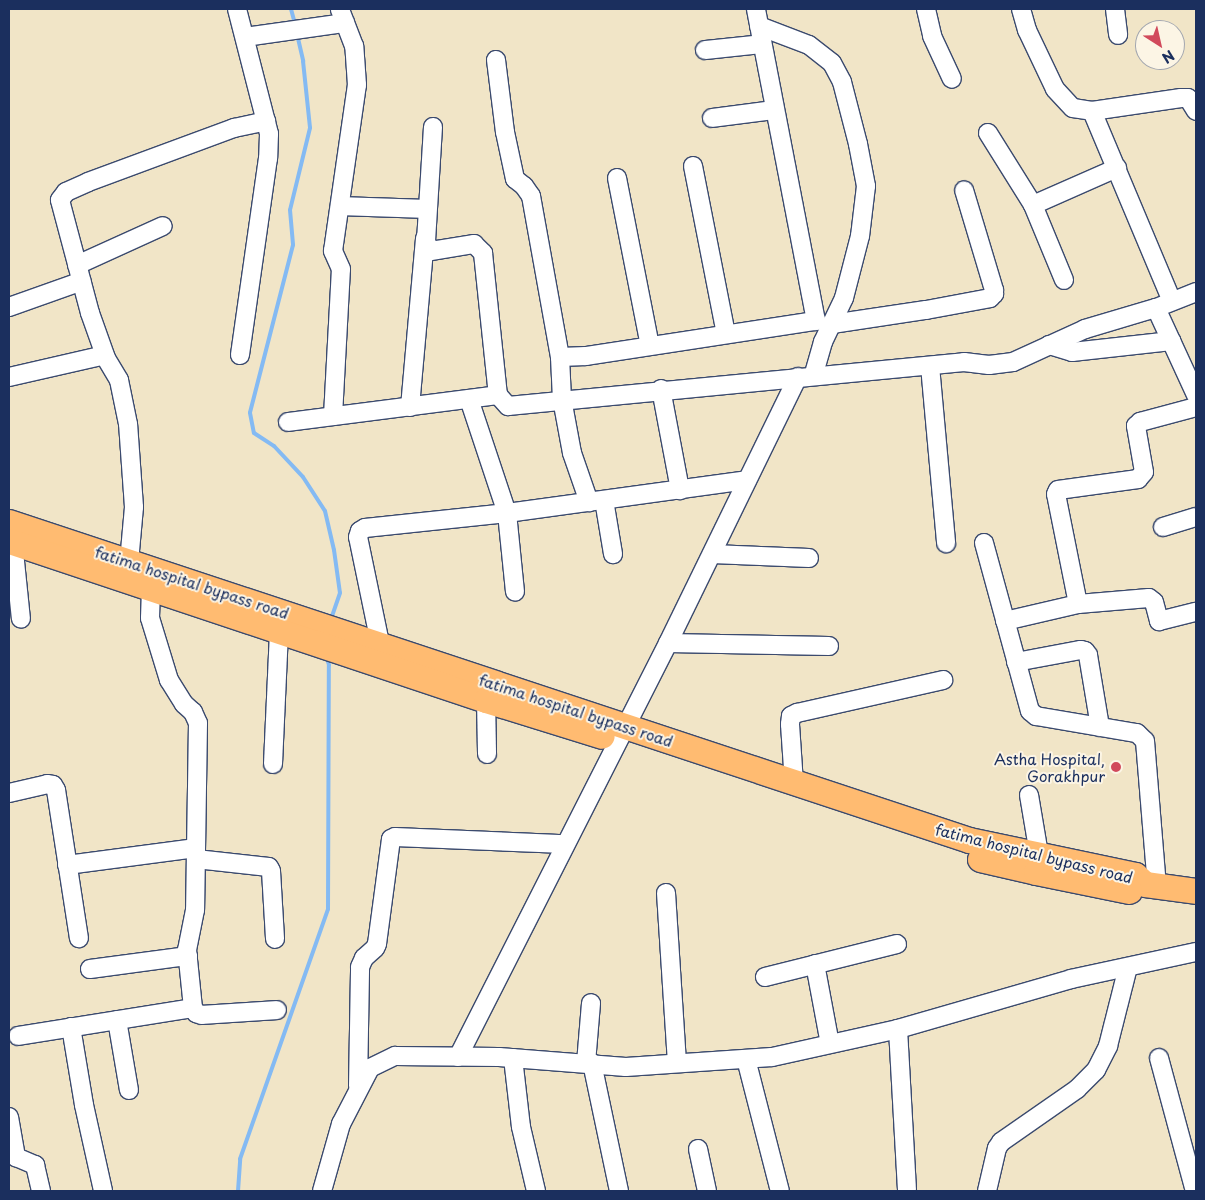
<!DOCTYPE html>
<html>
<head>
<meta charset="utf-8">
<style>
	body { margin:0 }
	#map { position:relative; width:1205px; height:1200px; overflow:hidden; background:#f1e5c7; font-family:"Playpen Sans",sans-serif }
	div>[style] { position:absolute }
	.stream>* { height:4px; margin:-2px; padding:0 2px; transform-origin:2px; border-radius:2px; background:#84baf3 }
	.roads { filter:drop-shadow(1px 0 #3b4a6e) drop-shadow(-1px 0 #3b4a6e) drop-shadow(0 1px #3b4a6e) drop-shadow(0 -1px #3b4a6e) }
	.minor>* { height:18px; margin:-9px; padding:0 9px; transform-origin:9px; border-radius:9px; background:#fff }
	.highway>* { height:25px; margin:-12.5px; padding:0 12.5px; transform-origin:12.5px; border-radius:12.5px; background:#ffbb71 }
	.dots>* { width:14px; height:14px; translate:-50% -50%; box-sizing:border-box; border:2px solid #fcf5e5; border-radius:50% }
	span { translate:-50% -50%; white-space:nowrap; text-align:center; line-height:1.15; -webkit-text-stroke:4px #fcf5e5; paint-order:stroke }
	.street-label { font-size:15px; color:#1b2f5e }
	.poi-label { font-size:15px; color:#1b2f5e }
	.right { translate:-100% -50%; text-align:right }
	.frame { position:absolute; inset:0; border:10px solid #1b2f5e; pointer-events:none }
	.north { position:absolute; left:1135px; top:20px; width:50px; height:50px; box-sizing:border-box; background:#fcf5e5; border:1px solid #a2a6af; border-radius:50%; rotate:145deg; font-size:14px; font-weight:700; line-height:20px; text-align:center; color:#1b2f5e }
	.north::after { content:''; display:block; margin:auto; width:18px; height:22px; background:#d1495b; clip-path:polygon(50% 0,100% 100%,50% 72%,0 100%) }
</style>
</head>
<body>
<div id="map">
	<div class="stream">
		<i style="left:291px;top:9px;width:16px;rotate:75deg"></i>
		<i style="left:297px;top:34px;width:28px;rotate:77deg"></i>
		<i style="left:303px;top:61px;width:67px;rotate:84deg"></i>
		<i style="left:310px;top:128px;width:84px;rotate:103.7deg"></i>
		<i style="left:290px;top:210px;width:35px;rotate:85deg"></i>
		<i style="left:293px;top:245px;width:173px;rotate:104.4deg"></i>
		<i style="left:250px;top:413px;width:20px;rotate:79deg"></i>
		<i style="left:254px;top:433px;width:24px;rotate:33deg"></i>
		<i style="left:274px;top:446px;width:42px;rotate:46.9deg"></i>
		<i style="left:303px;top:477px;width:40px;rotate:57.1deg"></i>
		<i style="left:325px;top:511px;width:40px;rotate:77deg"></i>
		<i style="left:334px;top:550px;width:43px;rotate:82.1deg"></i>
		<i style="left:340px;top:593px;width:24px;rotate:109deg"></i>
		<i style="left:238px;top:1191px;width:32px;rotate:-86deg"></i>
		<i style="left:240px;top:1159px;width:265px;rotate:-70.6deg"></i>
		<i style="left:328px;top:909px;width:244px;rotate:-89.8deg"></i>
		<i style="left:329px;top:665px;width:10px;rotate:-107deg"></i>
	</div>
	<div class="roads">
		<div class="minor">
			<i style="left:237px;top:9px;width:129px;rotate:75.6deg"></i>
			<i style="left:269px;top:134px;width:24px;rotate:92deg"></i>
			<i style="left:268px;top:158px;width:199px;rotate:98.1deg"></i>
			<i style="left:926px;top:9px;width:28px;rotate:77deg"></i>
			<i style="left:932px;top:36px;width:47px;rotate:65.1deg"></i>
			<i style="left:1021px;top:9px;width:22px;rotate:74deg"></i>
			<i style="left:1027px;top:30px;width:65px;rotate:64.6deg"></i>
			<i style="left:1055px;top:89px;width:26px;rotate:47deg"></i>
			<i style="left:1073px;top:108px;width:19px;rotate:9deg"></i>
			<i style="left:1092px;top:111px;width:206px;rotate:67.2deg"></i>
			<i style="left:1115px;top:9px;width:26px;rotate:83deg"></i>
			<i style="left:759px;top:26px;width:53px;rotate:20.8deg"></i>
			<i style="left:809px;top:45px;width:29px;rotate:38deg"></i>
			<i style="left:832px;top:63px;width:21px;rotate:62deg"></i>
			<i style="left:842px;top:82px;width:64px;rotate:75.5deg"></i>
			<i style="left:858px;top:144px;width:43px;rotate:79.2deg"></i>
			<i style="left:866px;top:186px;width:50px;rotate:96.8deg"></i>
			<i style="left:860px;top:236px;width:64px;rotate:104.5deg"></i>
			<i style="left:844px;top:298px;width:49px;rotate:115.5deg"></i>
			<i style="left:823px;top:342px;width:35px;rotate:106deg"></i>
			<i style="left:245px;top:37px;width:101px;rotate:-8deg"></i>
			<i style="left:705px;top:50px;width:57px;rotate:-6deg"></i>
			<i style="left:496px;top:60px;width:73px;rotate:82.9deg"></i>
			<i style="left:505px;top:132px;width:48px;rotate:78deg"></i>
			<i style="left:515px;top:179px;width:11px;rotate:38deg"></i>
			<i style="left:524px;top:186px;width:12px;rotate:55deg"></i>
			<i style="left:531px;top:196px;width:164px;rotate:79.8deg"></i>
			<i style="left:560px;top:357px;width:26px;rotate:-2deg"></i>
			<i style="left:586px;top:356px;width:233px;rotate:-8.7deg"></i>
			<i style="left:816px;top:321px;width:318px;rotate:-100.9deg"></i>
			<i style="left:1092px;top:111px;width:90px;rotate:-8.3deg"></i>
			<i style="left:1181px;top:98px;width:7px"></i>
			<i style="left:1188px;top:98px;width:15px;rotate:58deg"></i>
			<i style="left:712px;top:118px;width:63px;rotate:-7.4deg"></i>
			<i style="left:433px;top:127px;width:115px;rotate:93.5deg"></i>
			<i style="left:426px;top:242px;width:10px;rotate:61deg"></i>
			<i style="left:431px;top:251px;width:44px;rotate:-9.2deg"></i>
			<i style="left:474px;top:244px;width:13px;rotate:45deg"></i>
			<i style="left:483px;top:253px;width:143px;rotate:84deg"></i>
			<i style="left:498px;top:395px;width:15px;rotate:48deg"></i>
			<i style="left:508px;top:406px;width:458px;rotate:-5.5deg"></i>
			<i style="left:964px;top:362px;width:25px;rotate:7deg"></i>
			<i style="left:989px;top:365px;width:24px;rotate:-7deg"></i>
			<i style="left:1013px;top:362px;width:79px;rotate:-24.6deg"></i>
			<i style="left:1085px;top:329px;width:74px;rotate:-16.5deg"></i>
			<i style="left:1156px;top:308px;width:43px;rotate:-21.8deg"></i>
			<i style="left:988px;top:133px;width:85px;rotate:58deg"></i>
			<i style="left:1033px;top:205px;width:81px;rotate:67.5deg"></i>
			<i style="left:693px;top:166px;width:171px;rotate:78.9deg"></i>
			<i style="left:617px;top:178px;width:171px;rotate:78.9deg"></i>
			<i style="left:1033px;top:205px;width:92px;rotate:-23.8deg"></i>
			<i style="left:340px;top:206px;width:87px;rotate:2deg"></i>
			<i style="left:77px;top:265px;width:94px;rotate:-24.4deg"></i>
			<i style="left:9px;top:307px;width:77px;rotate:-19.6deg"></i>
			<i style="left:1156px;top:308px;width:96px;rotate:65.3deg"></i>
			<i style="left:832px;top:324px;width:95px;rotate:-8.5deg"></i>
			<i style="left:926px;top:310px;width:65px;rotate:-10.6deg"></i>
			<i style="left:990px;top:298px;width:6px;rotate:-45deg"></i>
			<i style="left:994px;top:294px;width:4px;rotate:-90deg"></i>
			<i style="left:994px;top:290px;width:104px;rotate:-106.7deg"></i>
			<i style="left:1049px;top:345px;width:24px;rotate:17deg"></i>
			<i style="left:1072px;top:352px;width:100px;rotate:-6.3deg"></i>
			<i style="left:560px;top:357px;width:42px;rotate:87.3deg"></i>
			<i style="left:562px;top:399px;width:55px;rotate:79.5deg"></i>
			<i style="left:572px;top:453px;width:52px;rotate:70.9deg"></i>
			<i style="left:930px;top:366px;width:178px;rotate:84.8deg"></i>
			<i style="left:9px;top:377px;width:98px;rotate:-12.9deg"></i>
			<i style="left:661px;top:389px;width:103px;rotate:79.3deg"></i>
			<i style="left:469px;top:399px;width:120px;rotate:71.6deg"></i>
			<i style="left:507px;top:513px;width:242px;rotate:-7.8deg"></i>
			<i style="left:410px;top:407px;width:170px;rotate:-84.9deg"></i>
			<i style="left:333px;top:416px;width:147px;rotate:-86.9deg"></i>
			<i style="left:341px;top:269px;width:20px;rotate:-114deg"></i>
			<i style="left:333px;top:251px;width:168px;rotate:-81.8deg"></i>
			<i style="left:357px;top:85px;width:39px;rotate:-94deg"></i>
			<i style="left:354px;top:46px;width:40px;rotate:-111deg"></i>
			<i style="left:288px;top:422px;width:212px;rotate:-7.3deg"></i>
			<i style="left:604px;top:500px;width:55px;rotate:80.5deg"></i>
			<i style="left:1163px;top:527px;width:34px;rotate:-17deg"></i>
			<i style="left:13px;top:542px;width:77px;rotate:84.1deg"></i>
			<i style="left:984px;top:543px;width:174px;rotate:74.7deg"></i>
			<i style="left:1030px;top:711px;width:8px;rotate:40deg"></i>
			<i style="left:1036px;top:716px;width:102px;rotate:9.6deg"></i>
			<i style="left:1137px;top:733px;width:11px;rotate:45deg"></i>
			<i style="left:1145px;top:741px;width:145px;rotate:85.3deg"></i>
			<i style="left:712px;top:554px;width:97px;rotate:2.4deg"></i>
			<i style="left:126px;top:572px;width:10px;rotate:-73deg"></i>
			<i style="left:129px;top:562px;width:55px;rotate:-84.8deg"></i>
			<i style="left:134px;top:507px;width:83px;rotate:-94.1deg"></i>
			<i style="left:128px;top:424px;width:45px;rotate:-101.6deg"></i>
			<i style="left:119px;top:380px;width:26px;rotate:-121deg"></i>
			<i style="left:106px;top:358px;width:48px;rotate:-109.6deg"></i>
			<i style="left:90px;top:313px;width:117px;rotate:-104.9deg"></i>
			<i style="left:60px;top:200px;width:10px;rotate:-53deg"></i>
			<i style="left:66px;top:192px;width:24px;rotate:-24deg"></i>
			<i style="left:88px;top:182px;width:156px;rotate:-20.3deg"></i>
			<i style="left:234px;top:128px;width:33px;rotate:-12deg"></i>
			<i style="left:151px;top:589px;width:29px;rotate:92deg"></i>
			<i style="left:150px;top:618px;width:65px;rotate:73deg"></i>
			<i style="left:169px;top:680px;width:28px;rotate:58deg"></i>
			<i style="left:184px;top:704px;width:12px;rotate:42deg"></i>
			<i style="left:193px;top:712px;width:12px;rotate:66deg"></i>
			<i style="left:198px;top:723px;width:187px;rotate:90.9deg"></i>
			<i style="left:195px;top:910px;width:41px;rotate:101.3deg"></i>
			<i style="left:187px;top:950px;width:58px;rotate:84.1deg"></i>
			<i style="left:193px;top:1008px;width:6px;rotate:59deg"></i>
			<i style="left:196px;top:1013px;width:6px;rotate:18deg"></i>
			<i style="left:202px;top:1015px;width:75px;rotate:-3.8deg"></i>
			<i style="left:1078px;top:604px;width:112px;rotate:-101.3deg"></i>
			<i style="left:1056px;top:494px;width:4px;rotate:-63deg"></i>
			<i style="left:1058px;top:490px;width:81px;rotate:-7.8deg"></i>
			<i style="left:1138px;top:479px;width:9px;rotate:-49deg"></i>
			<i style="left:1144px;top:472px;width:47px;rotate:-99.9deg"></i>
			<i style="left:1136px;top:426px;width:6px;rotate:-45deg"></i>
			<i style="left:1140px;top:422px;width:58px;rotate:-15deg"></i>
			<i style="left:1005px;top:621px;width:75px;rotate:-13.1deg"></i>
			<i style="left:1078px;top:604px;width:71px;rotate:-4.8deg"></i>
			<i style="left:1149px;top:598px;width:6px;rotate:39deg"></i>
			<i style="left:1154px;top:602px;width:20px;rotate:75deg"></i>
			<i style="left:1159px;top:621px;width:38px;rotate:-14deg"></i>
			<i style="left:380px;top:643px;width:108px;rotate:-101.7deg"></i>
			<i style="left:358px;top:537px;width:6px;rotate:-72deg"></i>
			<i style="left:360px;top:531px;width:6px;rotate:-31deg"></i>
			<i style="left:365px;top:528px;width:143px;rotate:-6deg"></i>
			<i style="left:507px;top:513px;width:79px;rotate:84.2deg"></i>
			<i style="left:668px;top:643px;width:161px;rotate:1.1deg"></i>
			<i style="left:1016px;top:662px;width:66px;rotate:-10.5deg"></i>
			<i style="left:1081px;top:650px;width:4px;rotate:14deg"></i>
			<i style="left:1085px;top:651px;width:5px;rotate:53deg"></i>
			<i style="left:1088px;top:655px;width:73px;rotate:80.5deg"></i>
			<i style="left:486px;top:700px;width:54px;rotate:88.9deg"></i>
			<i style="left:273px;top:764px;width:133px;rotate:-87.4deg"></i>
			<i style="left:794px;top:783px;width:59px;rotate:-93.9deg"></i>
			<i style="left:790px;top:724px;width:8px;rotate:-83deg"></i>
			<i style="left:791px;top:716px;width:7px;rotate:-27deg"></i>
			<i style="left:797px;top:713px;width:150px;rotate:-12.7deg"></i>
			<i style="left:9px;top:793px;width:39px;rotate:-13deg"></i>
			<i style="left:47px;top:784px;width:6px;rotate:9deg"></i>
			<i style="left:53px;top:785px;width:6px;rotate:59deg"></i>
			<i style="left:56px;top:790px;width:150px;rotate:81.2deg"></i>
			<i style="left:1029px;top:795px;width:60px;rotate:80.4deg"></i>
			<i style="left:1039px;top:854px;width:12px;rotate:99deg"></i>
			<i style="left:196px;top:859px;width:73px;rotate:6.3deg"></i>
			<i style="left:269px;top:867px;width:4px;rotate:63deg"></i>
			<i style="left:271px;top:871px;width:68px;rotate:86.6deg"></i>
			<i style="left:67px;top:865px;width:130px;rotate:-7.5deg"></i>
			<i style="left:666px;top:893px;width:170px;rotate:86.3deg"></i>
			<i style="left:815px;top:964px;width:81px;rotate:79.4deg"></i>
			<i style="left:90px;top:969px;width:99px;rotate:-7.6deg"></i>
			<i style="left:765px;top:977px;width:136px;rotate:-14deg"></i>
			<i style="left:117px;top:1020px;width:71px;rotate:80.3deg"></i>
			<i style="left:71px;top:1027px;width:79px;rotate:80.5deg"></i>
			<i style="left:84px;top:1105px;width:88px;rotate:77.5deg"></i>
			<i style="left:898px;top:1029px;width:161px;rotate:86.8deg"></i>
			<i style="left:18px;top:1036px;width:177px;rotate:-9.1deg"></i>
			<i style="left:458px;top:1057px;width:464px;rotate:-63.1deg"></i>
			<i style="left:668px;top:643px;width:296px;rotate:-64deg"></i>
			<i style="left:513px;top:1058px;width:69px;rotate:83.4deg"></i>
			<i style="left:521px;top:1127px;width:66px;rotate:76.8deg"></i>
			<i style="left:1159px;top:1058px;width:138px;rotate:74.9deg"></i>
			<i style="left:746px;top:1059px;width:136px;rotate:75.6deg"></i>
			<i style="left:586px;top:1063px;width:60px;rotate:-85.2deg"></i>
			<i style="left:592px;top:1063px;width:131px;rotate:78.1deg"></i>
			<i style="left:358px;top:1086px;width:119px;rotate:-89deg"></i>
			<i style="left:360px;top:967px;width:10px;rotate:-66deg"></i>
			<i style="left:364px;top:958px;width:15px;rotate:-42deg"></i>
			<i style="left:375px;top:948px;width:4px;rotate:-63deg"></i>
			<i style="left:377px;top:944px;width:106px;rotate:-82.4deg"></i>
			<i style="left:391px;top:839px;width:4px;rotate:-27deg"></i>
			<i style="left:395px;top:837px;width:170px;rotate:2.4deg"></i>
			<i style="left:9px;top:1117px;width:41px;rotate:80.1deg"></i>
			<i style="left:16px;top:1157px;width:21px;rotate:23deg"></i>
			<i style="left:35px;top:1165px;width:27px;rotate:77deg"></i>
			<i style="left:698px;top:1149px;width:43px;rotate:77.9deg"></i>
			<i style="left:322px;top:1191px;width:70px;rotate:-74.2deg"></i>
			<i style="left:341px;top:1124px;width:63px;rotate:-62.6deg"></i>
			<i style="left:370px;top:1068px;width:28px;rotate:-26deg"></i>
			<i style="left:395px;top:1056px;width:104px;rotate:0.6deg"></i>
			<i style="left:499px;top:1057px;width:127px;rotate:4.5deg"></i>
			<i style="left:626px;top:1067px;width:146px;rotate:-3.9deg"></i>
			<i style="left:772px;top:1057px;width:129px;rotate:-12.5deg"></i>
			<i style="left:898px;top:1029px;width:180px;rotate:-16.1deg"></i>
			<i style="left:1071px;top:979px;width:128px;rotate:-12.2deg"></i>
			<i style="left:987px;top:1191px;width:44px;rotate:-76.9deg"></i>
			<i style="left:997px;top:1148px;width:7px;rotate:-56deg"></i>
			<i style="left:1001px;top:1142px;width:93px;rotate:-34.9deg"></i>
			<i style="left:1077px;top:1089px;width:27px;rotate:-45deg"></i>
			<i style="left:1096px;top:1070px;width:27px;rotate:-63deg"></i>
			<i style="left:1108px;top:1046px;width:81px;rotate:-75.8deg"></i>
		</div>
		<div class="highway">
			<i style="left:9px;top:522px;width:1011px;rotate:18.33deg"></i>
			<i style="left:969px;top:840px;width:170px;rotate:11.9deg"></i>
			<i style="left:1135px;top:875px;width:13px;rotate:42deg"></i>
			<i style="left:1145px;top:884px;width:51px;rotate:7.8deg"></i>
			<i style="left:9px;top:541px;width:503px;rotate:18.43deg"></i>
			<i style="left:486px;top:700px;width:121px;rotate:17.2deg"></i>
			<i style="left:980px;top:859px;width:57px;rotate:13.1deg"></i>
			<i style="left:1036px;top:872px;width:95px;rotate:11.5deg"></i>
		</div>
	</div>
	<div class="dots">
		<i style="left:1116px;top:767px;background:#d1495b"></i>
	</div>
	<div class="street-label">
		<span style="left:192px;top:582px;rotate:18deg">fatima hospital bypass road</span>
		<span style="left:576px;top:710px;rotate:18deg">fatima hospital bypass road</span>
		<span style="left:1034px;top:853px;rotate:14deg">fatima hospital bypass road</span>
	</div>
	<div class="poi-label">
		<span class="right" style="left:1105px;top:767px">Astha Hospital,<br>Gorakhpur</span>
	</div>
	<div class="frame"></div>
	<div class="north">N</div>
</div>
</body>
</html>
